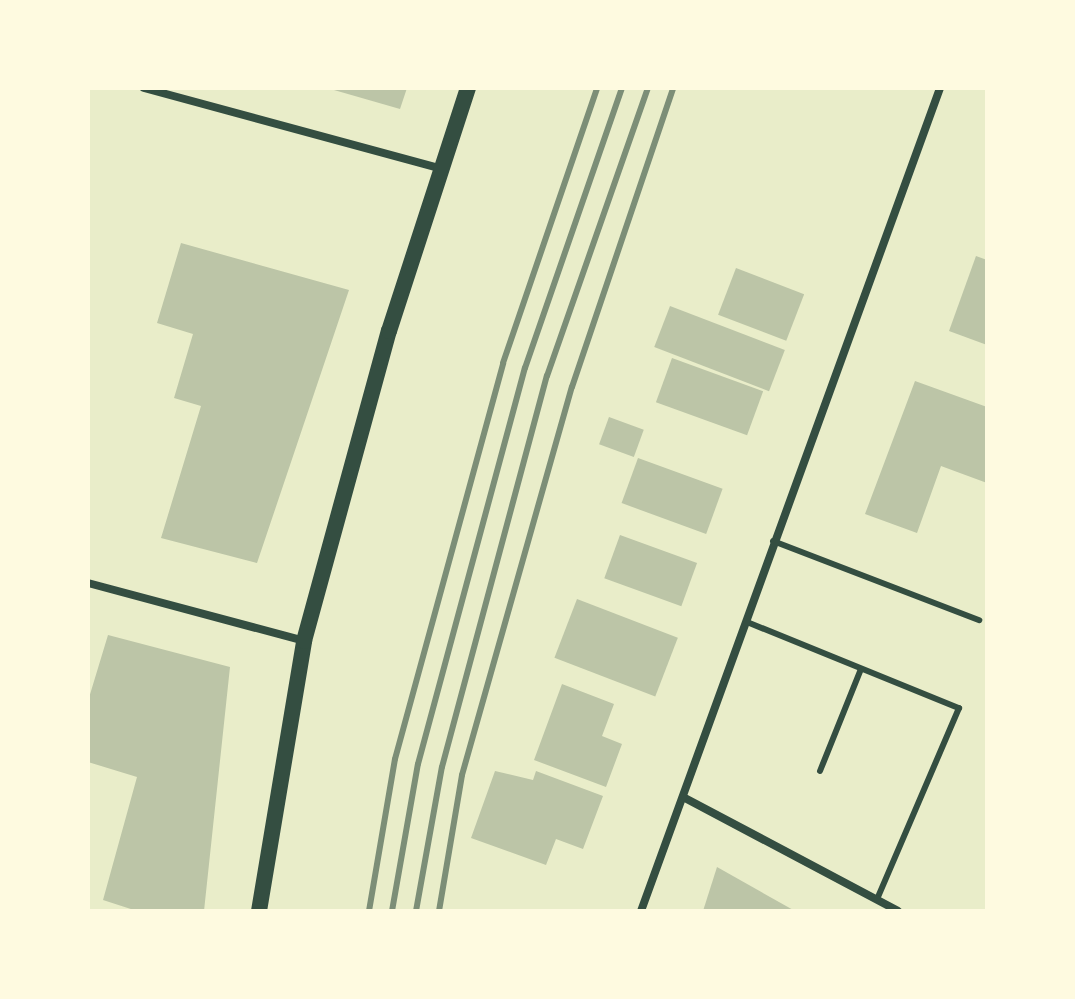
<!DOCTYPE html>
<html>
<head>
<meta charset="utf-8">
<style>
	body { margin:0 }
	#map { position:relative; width:1075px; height:999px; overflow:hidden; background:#e9edc9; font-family:"Titillium Web",sans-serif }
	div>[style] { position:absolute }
	.building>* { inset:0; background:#bcc5a7; transform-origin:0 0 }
	.service>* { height:6px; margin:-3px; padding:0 3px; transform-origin:3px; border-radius:3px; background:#344e41 }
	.minor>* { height:8px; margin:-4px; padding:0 4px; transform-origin:4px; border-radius:4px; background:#344e41 }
	.secondary>* { height:16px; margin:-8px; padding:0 8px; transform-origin:8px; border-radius:8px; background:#344e41 }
	.rail>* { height:6px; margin:-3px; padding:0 3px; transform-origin:3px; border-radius:3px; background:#7c8e77 }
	span { translate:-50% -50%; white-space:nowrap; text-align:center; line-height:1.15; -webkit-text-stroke:6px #fefae0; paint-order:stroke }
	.frame { position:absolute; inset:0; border:90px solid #fefae0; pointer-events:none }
</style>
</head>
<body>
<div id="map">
	<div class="building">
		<i style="clip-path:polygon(327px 88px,407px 88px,400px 109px)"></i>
		<i style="clip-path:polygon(181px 243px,349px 290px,257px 563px,161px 538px,201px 406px,174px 398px,193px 334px,157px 323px)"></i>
		<i style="clip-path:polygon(976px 256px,987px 260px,987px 345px,949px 331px)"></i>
		<i style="left:736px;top:268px;width:73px;height:50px;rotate:21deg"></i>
		<i style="left:670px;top:306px;width:123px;height:44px;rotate:21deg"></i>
		<i style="left:672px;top:358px;width:97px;height:47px;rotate:20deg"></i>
		<i style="clip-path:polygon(915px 381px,987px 407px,987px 483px,941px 466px,917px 533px,865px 514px)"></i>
		<i style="left:609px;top:417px;width:37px;height:29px;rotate:20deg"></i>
		<i style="left:638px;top:458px;width:90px;height:48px;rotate:20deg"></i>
		<i style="left:620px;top:535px;width:82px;height:46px;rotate:20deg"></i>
		<i style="left:577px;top:599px;width:108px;height:63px;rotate:21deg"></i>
		<i style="clip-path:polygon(108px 635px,230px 667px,204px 911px,137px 911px,103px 900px,137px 777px,88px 762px,88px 701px)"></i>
		<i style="clip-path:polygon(562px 684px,614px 704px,602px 736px,622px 744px,606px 787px,534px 760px)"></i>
		<i style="clip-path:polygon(495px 771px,533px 780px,536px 771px,603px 796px,583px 849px,556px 839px,546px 865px,471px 838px)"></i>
		<i style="clip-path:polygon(717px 867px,795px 911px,703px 911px)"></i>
	</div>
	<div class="service">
		<i style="left:773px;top:541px;width:221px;rotate:21deg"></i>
		<i style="left:747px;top:622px;width:229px;rotate:22.1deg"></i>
		<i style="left:959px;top:708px;width:208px;rotate:113.2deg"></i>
		<i style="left:820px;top:771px;width:110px;rotate:-68.1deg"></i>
	</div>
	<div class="minor">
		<i style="left:144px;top:88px;width:305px;rotate:15.2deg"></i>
		<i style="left:88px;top:583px;width:224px;rotate:15deg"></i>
		<i style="left:683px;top:797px;width:243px;rotate:27.9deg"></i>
		<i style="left:641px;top:911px;width:876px;rotate:-70.03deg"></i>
	</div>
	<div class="secondary">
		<i style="left:259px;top:911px;width:274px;rotate:-80.5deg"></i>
		<i style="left:304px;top:641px;width:321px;rotate:-74.7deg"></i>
		<i style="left:389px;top:331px;width:256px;rotate:-72deg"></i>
	</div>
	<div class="rail">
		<i style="left:369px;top:911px;width:154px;rotate:-80.3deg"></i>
		<i style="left:395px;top:759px;width:410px;rotate:-74.7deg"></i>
		<i style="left:503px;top:363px;width:291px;rotate:-71.1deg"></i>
		<i style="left:392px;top:911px;width:149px;rotate:-80deg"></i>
		<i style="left:418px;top:764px;width:410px;rotate:-74.9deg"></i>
		<i style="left:525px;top:368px;width:296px;rotate:-70.9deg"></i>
		<i style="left:416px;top:911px;width:146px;rotate:-79.8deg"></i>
		<i style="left:442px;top:767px;width:405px;rotate:-75deg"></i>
		<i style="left:547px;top:376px;width:305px;rotate:-70.7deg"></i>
		<i style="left:439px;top:911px;width:138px;rotate:-80.4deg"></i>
		<i style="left:462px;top:775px;width:403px;rotate:-74.2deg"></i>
		<i style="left:572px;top:387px;width:316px;rotate:-71.3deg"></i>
	</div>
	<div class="frame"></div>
</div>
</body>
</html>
